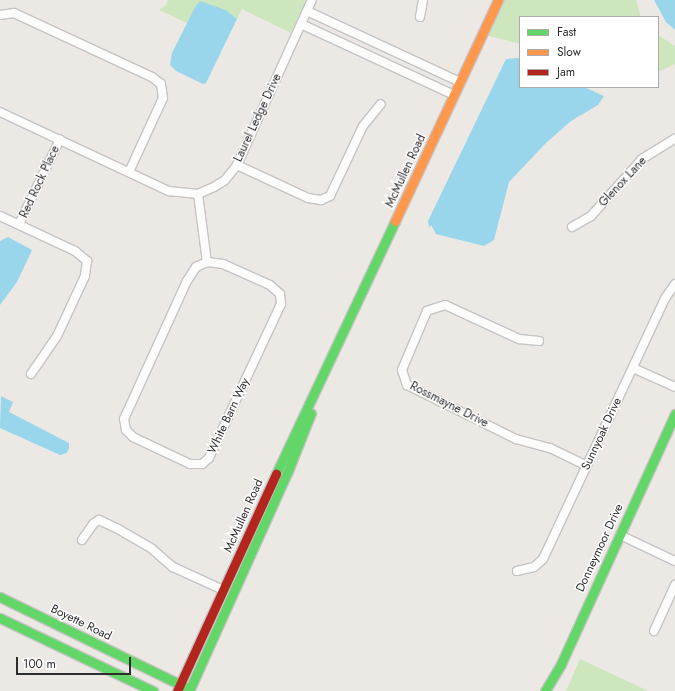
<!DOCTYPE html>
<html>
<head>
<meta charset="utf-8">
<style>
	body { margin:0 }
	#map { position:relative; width:675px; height:691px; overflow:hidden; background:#ece8e4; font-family:Jost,sans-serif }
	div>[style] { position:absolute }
	.green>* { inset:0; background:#cee6be }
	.water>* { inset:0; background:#99d6ec }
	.roads { filter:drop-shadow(1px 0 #c5c4c5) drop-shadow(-1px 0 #c5c4c5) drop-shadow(0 1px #c5c4c5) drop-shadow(0 -1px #c5c4c5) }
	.street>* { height:8px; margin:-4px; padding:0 4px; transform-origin:4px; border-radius:4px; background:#fcfcfb }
	.fast>* { height:9px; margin:-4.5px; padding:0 4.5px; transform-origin:4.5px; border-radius:4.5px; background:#63d668 }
	.slow>* { height:9px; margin:-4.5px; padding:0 4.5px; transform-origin:4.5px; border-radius:4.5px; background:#ff974d }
	.jam>* { height:9px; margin:-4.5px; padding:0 4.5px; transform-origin:4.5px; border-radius:4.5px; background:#b3261e }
	span { translate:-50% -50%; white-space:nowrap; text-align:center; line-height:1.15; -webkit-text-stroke:3px #fff; paint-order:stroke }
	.street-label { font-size:12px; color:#2e2e2e }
	.legend { position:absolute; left:519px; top:16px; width:140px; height:72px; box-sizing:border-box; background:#fff; border:1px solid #ababab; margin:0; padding:5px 7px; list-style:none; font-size:12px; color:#2e2e2e }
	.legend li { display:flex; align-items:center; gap:8px; height:20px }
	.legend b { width:20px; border:1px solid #ababab }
	.scale { position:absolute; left:16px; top:657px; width:115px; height:18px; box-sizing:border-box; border:2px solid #2e2e2e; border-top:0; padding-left:5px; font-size:12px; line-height:14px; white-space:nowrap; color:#2e2e2e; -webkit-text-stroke:3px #fff; paint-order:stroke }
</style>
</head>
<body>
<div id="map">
	<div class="green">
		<i style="clip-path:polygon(168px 0,306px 0,291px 33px,242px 9px,237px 19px,226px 10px,195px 7px,187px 23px,159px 10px,166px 5px)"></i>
		<i style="clip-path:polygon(502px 0,636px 0,641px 17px,520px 17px,520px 44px,486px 35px)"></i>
		<i style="clip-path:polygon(658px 35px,675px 46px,675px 64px,658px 72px)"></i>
		<i style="clip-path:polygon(580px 659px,644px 689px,648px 691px,566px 691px)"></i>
	</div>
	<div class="water">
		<i style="clip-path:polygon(654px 0,675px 0,675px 30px,666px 22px)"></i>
		<i style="clip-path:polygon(200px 1px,226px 10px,237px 19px,206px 83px,203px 84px,176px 71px,170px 65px,172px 53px,195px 7px)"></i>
		<i style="clip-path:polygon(518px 58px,520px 58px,520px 87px,584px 87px,604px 96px,598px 105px,571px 121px,546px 143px,509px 182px,494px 240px,484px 246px,436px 234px,431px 225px,429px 228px,428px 221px,506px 59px)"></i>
		<i style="clip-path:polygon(8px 237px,32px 250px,17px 282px,0 305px,0 241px)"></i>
		<i style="clip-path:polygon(1px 396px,13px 402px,9px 412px,69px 443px,69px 448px,67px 453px,60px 455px,0 428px)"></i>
	</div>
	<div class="roads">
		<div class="street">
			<i style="left:307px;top:11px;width:169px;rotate:24.9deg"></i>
			<i style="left:0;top:15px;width:14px;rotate:-8deg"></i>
			<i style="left:14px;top:13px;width:152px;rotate:24.9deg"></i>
			<i style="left:152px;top:77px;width:11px;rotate:38deg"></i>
			<i style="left:161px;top:84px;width:14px;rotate:82deg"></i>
			<i style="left:163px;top:98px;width:81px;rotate:114.7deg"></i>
			<i style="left:420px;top:17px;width:17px;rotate:-80deg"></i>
			<i style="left:301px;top:24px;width:169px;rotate:24.9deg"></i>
			<i style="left:0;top:112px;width:187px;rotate:25.1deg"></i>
			<i style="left:169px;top:191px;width:29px;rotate:6deg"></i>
			<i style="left:198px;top:194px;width:17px;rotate:-24deg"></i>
			<i style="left:214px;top:187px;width:13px;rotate:-32deg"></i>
			<i style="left:225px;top:180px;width:19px;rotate:-51deg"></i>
			<i style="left:237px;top:165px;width:181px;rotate:-65.6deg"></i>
			<i style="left:237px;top:165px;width:78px;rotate:24.9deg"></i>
			<i style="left:308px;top:198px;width:13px;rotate:9deg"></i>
			<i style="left:321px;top:200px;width:10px;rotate:-24deg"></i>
			<i style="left:330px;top:196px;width:77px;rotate:-64.8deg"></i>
			<i style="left:363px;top:126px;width:28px;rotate:-51deg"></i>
			<i style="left:198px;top:194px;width:69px;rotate:82.5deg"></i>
			<i style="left:0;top:216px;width:83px;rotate:25deg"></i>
			<i style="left:75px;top:251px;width:16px;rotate:40deg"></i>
			<i style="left:87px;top:261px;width:15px;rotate:98deg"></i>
			<i style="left:85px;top:276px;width:66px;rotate:115deg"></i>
			<i style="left:57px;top:336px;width:46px;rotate:124.4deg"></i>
			<i style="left:19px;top:224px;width:94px;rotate:-64.2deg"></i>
			<i style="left:572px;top:227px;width:22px;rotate:-30deg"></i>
			<i style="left:591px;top:216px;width:76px;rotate:-48.2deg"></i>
			<i style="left:642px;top:159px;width:39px;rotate:-32deg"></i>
			<i style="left:207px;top:262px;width:16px;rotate:7deg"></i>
			<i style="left:223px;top:264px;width:51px;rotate:24.1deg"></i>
			<i style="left:270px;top:285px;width:13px;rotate:42deg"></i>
			<i style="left:280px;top:294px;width:10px;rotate:84deg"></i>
			<i style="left:281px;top:304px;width:170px;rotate:115.1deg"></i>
			<i style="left:209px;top:458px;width:9px;rotate:139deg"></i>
			<i style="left:202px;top:464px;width:12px;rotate:180deg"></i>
			<i style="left:190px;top:464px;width:63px;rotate:-154.7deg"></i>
			<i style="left:133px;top:437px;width:10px;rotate:-135deg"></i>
			<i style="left:126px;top:430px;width:11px;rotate:-100deg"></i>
			<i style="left:124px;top:419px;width:152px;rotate:-65.5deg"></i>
			<i style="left:187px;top:281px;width:17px;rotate:-57deg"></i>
			<i style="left:196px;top:267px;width:12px;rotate:-24deg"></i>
			<i style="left:539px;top:341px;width:20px;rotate:-174deg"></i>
			<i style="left:519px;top:339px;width:81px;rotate:-155.3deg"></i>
			<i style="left:445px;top:305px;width:19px;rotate:162deg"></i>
			<i style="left:427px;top:311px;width:64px;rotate:113deg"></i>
			<i style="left:402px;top:370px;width:16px;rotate:72deg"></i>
			<i style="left:407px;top:385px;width:122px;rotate:26.4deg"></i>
			<i style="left:516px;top:439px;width:35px;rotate:15deg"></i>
			<i style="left:550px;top:448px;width:41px;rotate:25.9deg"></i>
			<i style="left:633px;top:368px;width:46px;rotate:24.3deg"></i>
			<i style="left:620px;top:535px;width:61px;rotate:25.3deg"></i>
			<i style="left:82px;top:540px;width:19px;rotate:-55deg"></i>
			<i style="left:93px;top:524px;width:7px;rotate:-34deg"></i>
			<i style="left:99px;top:520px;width:21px;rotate:25deg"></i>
			<i style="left:118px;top:529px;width:39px;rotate:30deg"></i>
			<i style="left:152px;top:549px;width:28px;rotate:41deg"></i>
			<i style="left:173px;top:567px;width:55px;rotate:24.7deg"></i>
			<i style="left:517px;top:571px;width:17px;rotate:-13deg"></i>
			<i style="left:534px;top:567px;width:12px;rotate:-42deg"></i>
			<i style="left:543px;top:559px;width:289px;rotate:-64.9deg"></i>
			<i style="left:666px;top:297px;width:16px;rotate:-55deg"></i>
			<i style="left:654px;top:631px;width:51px;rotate:-65.5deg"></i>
		</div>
		<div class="fast">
			<i style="left:276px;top:474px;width:280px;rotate:-64.8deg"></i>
			<i style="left:0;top:597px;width:208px;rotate:25.9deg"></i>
			<i style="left:0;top:618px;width:170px;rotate:25.5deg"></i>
			<i style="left:189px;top:691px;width:241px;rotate:-65.8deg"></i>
			<i style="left:288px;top:471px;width:62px;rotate:-68.4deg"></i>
			<i style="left:545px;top:691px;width:31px;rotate:-59deg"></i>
			<i style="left:561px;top:664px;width:275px;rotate:-65.5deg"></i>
		</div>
		<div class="slow">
			<i style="left:395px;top:221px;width:244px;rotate:-65deg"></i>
		</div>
		<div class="jam">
			<i style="left:177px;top:691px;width:239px;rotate:-65.5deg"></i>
		</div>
	</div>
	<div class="street-label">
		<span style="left:258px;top:118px;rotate:-65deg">Laurel Ledge Drive</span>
		<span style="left:406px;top:171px;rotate:-65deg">McMullen Road</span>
		<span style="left:40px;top:182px;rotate:-65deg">Red Rock Place</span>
		<span style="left:623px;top:182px;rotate:-47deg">Glenox Lane</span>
		<span style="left:449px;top:405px;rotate:27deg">Rossmayne Drive</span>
		<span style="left:229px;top:416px;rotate:-65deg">White Barn Way</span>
		<span style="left:602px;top:434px;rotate:-65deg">Sunnyoak Drive</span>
		<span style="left:244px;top:516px;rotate:-66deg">McMullen Road</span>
		<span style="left:600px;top:548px;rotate:-65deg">Donneymoor Drive</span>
		<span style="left:81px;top:623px;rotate:26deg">Boyette Road</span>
	</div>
	<ul class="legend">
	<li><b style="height:5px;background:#63d668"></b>Fast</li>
	<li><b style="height:5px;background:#ff974d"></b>Slow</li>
	<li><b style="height:5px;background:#b3261e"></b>Jam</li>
	</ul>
	<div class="scale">100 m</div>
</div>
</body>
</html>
